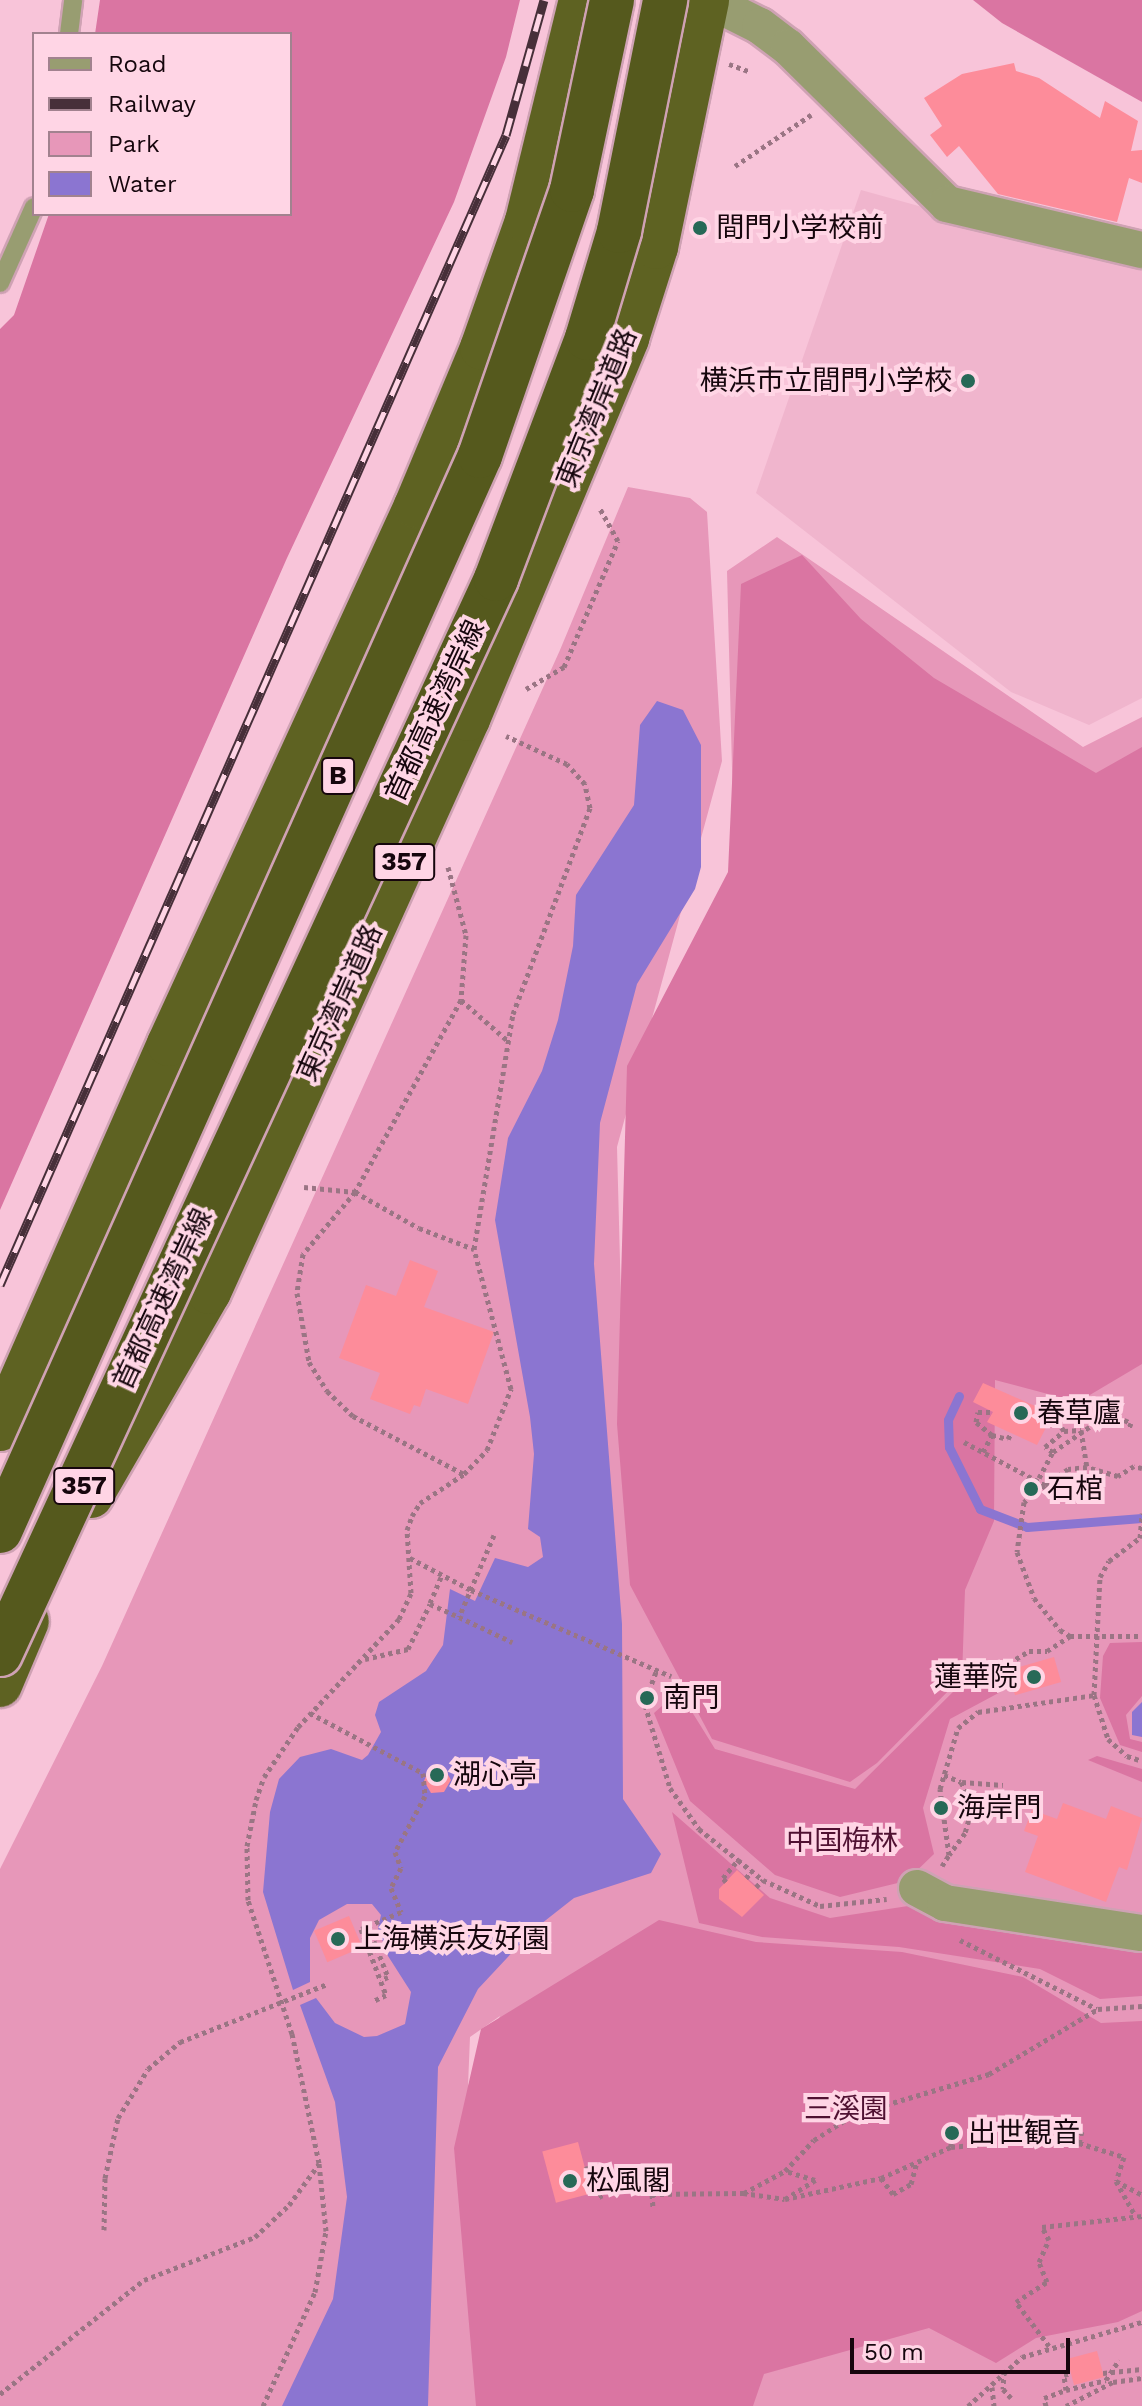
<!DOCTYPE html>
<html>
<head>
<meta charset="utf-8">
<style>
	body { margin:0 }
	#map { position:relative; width:1142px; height:2406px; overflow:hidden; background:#f8c4d9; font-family:"Work Sans","Noto Sans JP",sans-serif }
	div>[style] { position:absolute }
	.built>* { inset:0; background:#f0b5cd }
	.green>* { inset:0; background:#e797b9 }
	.forest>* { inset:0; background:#da75a2 }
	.water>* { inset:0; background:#8b75d1 }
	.stream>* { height:9px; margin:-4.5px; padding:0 4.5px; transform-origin:4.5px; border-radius:4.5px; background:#8b75d1 }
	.building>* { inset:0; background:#fd8c9a; transform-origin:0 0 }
	.path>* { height:5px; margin-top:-2.5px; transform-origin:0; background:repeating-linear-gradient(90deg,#9a7584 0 4px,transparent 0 8px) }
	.roads { filter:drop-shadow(2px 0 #cfa2b4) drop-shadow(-2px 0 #cfa2b4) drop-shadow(0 2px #cfa2b4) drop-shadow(0 -2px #cfa2b4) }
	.service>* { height:18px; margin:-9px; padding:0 9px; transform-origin:9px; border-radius:9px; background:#989d71 }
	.minor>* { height:36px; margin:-18px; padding:0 18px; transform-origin:18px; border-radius:18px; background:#989d71 }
	.trunk>* { height:44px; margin:-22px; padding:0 22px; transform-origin:22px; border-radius:22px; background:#5e6222 }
	.rail>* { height:9px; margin-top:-4.5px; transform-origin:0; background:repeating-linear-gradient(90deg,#ffd5e5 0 18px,#472f39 0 36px); box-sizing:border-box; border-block:2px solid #472f39 }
	.bridges { filter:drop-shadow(2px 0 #cfa2b4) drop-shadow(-2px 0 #cfa2b4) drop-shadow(0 2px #cfa2b4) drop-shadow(0 -2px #cfa2b4) }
	.motorway-bridge>* { height:44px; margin:-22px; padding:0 22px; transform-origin:22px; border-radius:22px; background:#55591d }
	.dots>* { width:22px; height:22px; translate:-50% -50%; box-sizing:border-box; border:4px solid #ffd5e5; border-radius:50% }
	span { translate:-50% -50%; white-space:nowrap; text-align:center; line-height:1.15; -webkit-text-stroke:8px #ffd5e5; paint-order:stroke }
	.shield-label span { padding:2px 6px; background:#ffd5e5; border:2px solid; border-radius:6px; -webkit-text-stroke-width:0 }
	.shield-label { font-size:26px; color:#16060d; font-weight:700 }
	.poi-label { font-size:28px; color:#16060d }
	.left { translate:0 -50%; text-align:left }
	.right { translate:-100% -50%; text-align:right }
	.street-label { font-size:28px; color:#16060d }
	.park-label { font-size:28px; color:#501132 }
	.legend { position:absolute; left:32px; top:32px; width:260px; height:184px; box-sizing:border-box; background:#ffd5e5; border:2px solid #a2828f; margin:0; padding:10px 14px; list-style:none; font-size:24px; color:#16060d }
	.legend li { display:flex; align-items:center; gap:16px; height:40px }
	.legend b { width:40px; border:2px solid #a2828f }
	.scale { position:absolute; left:850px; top:2338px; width:220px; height:36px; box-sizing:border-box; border:4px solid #16060d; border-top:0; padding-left:10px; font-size:24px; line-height:28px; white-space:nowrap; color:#16060d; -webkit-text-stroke:6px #ffd5e5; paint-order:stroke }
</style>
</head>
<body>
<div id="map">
	<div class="built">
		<i style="clip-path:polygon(861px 190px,1142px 268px,1142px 698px,1089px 725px,1011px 692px,756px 493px)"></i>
	</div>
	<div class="green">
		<i style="clip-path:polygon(evenodd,628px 487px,690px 498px,707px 512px,722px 761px,617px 1147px,624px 1413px,735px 887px,727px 571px,777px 537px,1083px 747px,1142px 717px,1142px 2406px,0 2406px,0 1869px,102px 1666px,560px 650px,628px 487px,500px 2016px,468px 2086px,470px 2037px,500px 2016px)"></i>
	</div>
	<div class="forest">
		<i style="clip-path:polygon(100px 0,520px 0,506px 57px,454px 202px,287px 558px,0 1210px,0 329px,14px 315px,49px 214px,290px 214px,290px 34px,95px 34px)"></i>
		<i style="clip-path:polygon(973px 0,1142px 0,1142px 102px,1002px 23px)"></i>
		<i style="clip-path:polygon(802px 555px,861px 619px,934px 678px,1096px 773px,1142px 747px,1142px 1364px,1078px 1402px,995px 1380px,994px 1521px,965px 1590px,962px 1677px,877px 1763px,850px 1782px,712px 1739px,630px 1585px,617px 1424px,627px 1066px,728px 872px,741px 584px)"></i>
		<i style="clip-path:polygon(1142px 1642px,1142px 1696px,1126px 1715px,1130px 1739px,1142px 1742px,1142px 1752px,1120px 1745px,1100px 1698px,1103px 1656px,1110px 1643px)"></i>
		<i style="clip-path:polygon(1001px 1668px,1006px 1689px,950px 1719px,923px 1808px,934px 1854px,906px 1881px,840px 1897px,775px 1875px,690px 1801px,654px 1713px,679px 1691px,715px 1749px,855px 1789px,959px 1686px)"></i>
		<i style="clip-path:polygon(1097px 1756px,1142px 1769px,1142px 1782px,1088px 1760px)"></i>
		<i style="clip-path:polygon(672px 1812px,770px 1898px,830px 1918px,921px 1904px,1142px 1943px,1142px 1996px,1100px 1999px,1040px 1969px,899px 1947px,762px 1937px,699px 1923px)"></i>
		<i style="clip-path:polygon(659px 1920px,756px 1942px,902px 1952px,1023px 1977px,1101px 2023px,1142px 2021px,1142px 2311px,1118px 2322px,1036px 2338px,996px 2363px,929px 2328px,764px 2374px,753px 2406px,476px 2406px,454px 2148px,481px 2029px)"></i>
	</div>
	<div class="water">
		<i style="clip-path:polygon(657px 701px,683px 710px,701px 745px,701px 867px,695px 889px,637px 984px,600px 1123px,594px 1264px,622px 1624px,623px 1799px,661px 1854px,651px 1873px,574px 1898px,532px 1931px,478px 1989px,438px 2067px,428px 2406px,282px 2406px,333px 2299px,347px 2197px,335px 2102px,300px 2005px,316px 1998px,335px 2023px,364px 2037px,377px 2036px,405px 2024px,411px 1992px,388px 1956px,378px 1928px,381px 1915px,372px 1904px,347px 1904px,319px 1920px,310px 1938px,310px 1982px,293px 1990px,263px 1892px,270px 1812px,279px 1779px,300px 1757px,331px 1749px,362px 1760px,368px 1755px,381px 1732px,375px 1715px,379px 1702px,426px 1671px,443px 1645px,450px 1589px,475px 1601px,495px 1558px,528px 1567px,543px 1557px,540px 1537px,528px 1529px,534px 1454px,530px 1417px,495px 1220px,508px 1138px,542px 1071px,558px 1020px,573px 946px,576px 895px,634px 805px,640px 725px)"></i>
		<i style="clip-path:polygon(1142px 1702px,1142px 1737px,1132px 1735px,1132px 1712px)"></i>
	</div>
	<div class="stream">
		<i style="left:959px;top:1396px;width:26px;rotate:115deg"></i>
		<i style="left:948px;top:1420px;width:27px;rotate:88deg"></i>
		<i style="left:949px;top:1447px;width:69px;rotate:63.4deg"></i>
		<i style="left:980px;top:1509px;width:50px;rotate:21deg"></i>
		<i style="left:1027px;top:1527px;width:115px;rotate:-4.5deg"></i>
	</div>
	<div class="building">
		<i style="clip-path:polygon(1014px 63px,1016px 71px,1039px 78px,1100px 118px,1105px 101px,1138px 121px,1131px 151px,1142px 150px,1142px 183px,1129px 178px,1117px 222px,998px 194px,959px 146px,947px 157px,930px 135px,942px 126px,924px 98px,962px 74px)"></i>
		<i style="clip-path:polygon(410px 1260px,438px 1271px,424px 1307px,494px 1332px,468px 1404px,426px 1389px,420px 1407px,414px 1405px,410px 1414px,370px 1399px,380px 1373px,339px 1358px,366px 1285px,396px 1296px)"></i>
		<i style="clip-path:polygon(983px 1383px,1053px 1414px,1037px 1445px,987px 1422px,993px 1412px,973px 1402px)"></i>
		<i style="left:1054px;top:1657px;width:26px;height:48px;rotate:74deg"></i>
		<i style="clip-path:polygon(443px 1766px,451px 1780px,444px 1792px,431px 1793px,424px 1781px,429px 1769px)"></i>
		<i style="clip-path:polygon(1063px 1803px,1106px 1819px,1111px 1806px,1142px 1818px,1127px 1870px,1119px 1867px,1106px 1902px,1025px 1872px,1038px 1836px,1024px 1831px,1032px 1810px,1057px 1819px)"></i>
		<i style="clip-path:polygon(737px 1870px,764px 1895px,742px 1917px,719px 1899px,719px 1889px)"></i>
		<i style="left:349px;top:1916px;width:34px;height:38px;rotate:67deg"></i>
		<i style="left:578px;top:2142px;width:53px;height:37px;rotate:75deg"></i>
		<i style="left:1097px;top:2351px;width:27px;height:31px;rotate:75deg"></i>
	</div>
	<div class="path">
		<i style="left:729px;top:64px;width:23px;rotate:20deg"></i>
		<i style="left:735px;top:166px;width:92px;rotate:-33.9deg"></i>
		<i style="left:526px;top:689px;width:44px;rotate:-30.1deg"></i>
		<i style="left:564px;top:667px;width:137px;rotate:-66.8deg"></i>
		<i style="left:618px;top:541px;width:38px;rotate:-119deg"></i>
		<i style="left:448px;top:867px;width:70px;rotate:75.2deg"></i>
		<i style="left:466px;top:935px;width:65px;rotate:94.4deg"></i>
		<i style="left:461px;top:1000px;width:61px;rotate:41deg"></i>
		<i style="left:461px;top:1000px;width:219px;rotate:118.9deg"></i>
		<i style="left:355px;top:1192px;width:81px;rotate:130deg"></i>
		<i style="left:303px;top:1254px;width:39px;rotate:99deg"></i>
		<i style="left:297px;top:1293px;width:70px;rotate:80.1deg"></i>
		<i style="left:309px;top:1362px;width:34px;rotate:58deg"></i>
		<i style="left:327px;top:1391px;width:36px;rotate:44deg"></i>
		<i style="left:353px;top:1416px;width:125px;rotate:27.6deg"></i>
		<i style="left:304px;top:1187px;width:51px;rotate:5.6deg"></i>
		<i style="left:355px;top:1192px;width:73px;rotate:29.4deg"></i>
		<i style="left:419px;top:1228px;width:59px;rotate:20.9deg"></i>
		<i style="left:1053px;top:1414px;width:20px;rotate:57deg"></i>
		<i style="left:992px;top:1435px;width:21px;rotate:-141deg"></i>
		<i style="left:976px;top:1422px;width:10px;rotate:-79deg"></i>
		<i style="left:978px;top:1412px;width:15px"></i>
		<i style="left:964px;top:1442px;width:92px;rotate:28deg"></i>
		<i style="left:983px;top:1452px;width:19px;rotate:-62deg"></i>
		<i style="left:992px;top:1435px;width:16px;rotate:14deg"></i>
		<i style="left:1008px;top:1439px;width:7px;rotate:-63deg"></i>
		<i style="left:1053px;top:1452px;width:55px;rotate:-34.6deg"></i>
		<i style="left:1098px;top:1421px;width:19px;rotate:-12deg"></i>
		<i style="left:1117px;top:1417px;width:15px;rotate:23deg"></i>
		<i style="left:1131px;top:1423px;width:5px;rotate:112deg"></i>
		<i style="left:1142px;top:1468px;width:8px;rotate:-166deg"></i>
		<i style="left:1134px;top:1466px;width:19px;rotate:148deg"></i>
		<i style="left:1118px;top:1476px;width:32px;rotate:-164deg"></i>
		<i style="left:1087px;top:1467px;width:19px;rotate:174deg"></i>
		<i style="left:1068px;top:1469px;width:28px;rotate:145deg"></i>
		<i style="left:1045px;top:1485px;width:27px;rotate:141deg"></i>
		<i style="left:1024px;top:1502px;width:50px;rotate:98deg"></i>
		<i style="left:1017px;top:1552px;width:49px;rotate:69.7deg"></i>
		<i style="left:1034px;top:1598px;width:41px;rotate:50.9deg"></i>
		<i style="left:1060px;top:1630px;width:12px;rotate:31deg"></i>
		<i style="left:1070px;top:1636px;width:72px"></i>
		<i style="left:1039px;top:1478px;width:30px;rotate:-62deg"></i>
		<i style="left:1053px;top:1452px;width:9px;rotate:-148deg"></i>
		<i style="left:1045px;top:1447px;width:25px;rotate:-40deg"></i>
		<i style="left:1064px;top:1431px;width:17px;rotate:-3deg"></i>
		<i style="left:1081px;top:1430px;width:37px;rotate:81deg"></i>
		<i style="left:494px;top:1535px;width:89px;rotate:113.1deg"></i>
		<i style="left:459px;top:1617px;width:59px;rotate:25.3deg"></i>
		<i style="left:410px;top:1558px;width:69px;rotate:27.7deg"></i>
		<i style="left:471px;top:1590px;width:218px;rotate:23.3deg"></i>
		<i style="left:430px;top:1603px;width:30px;rotate:-67deg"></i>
		<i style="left:365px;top:1659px;width:44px;rotate:-13.1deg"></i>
		<i style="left:408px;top:1649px;width:50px;rotate:-63.9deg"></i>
		<i style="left:430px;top:1604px;width:32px;rotate:24deg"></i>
		<i style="left:1009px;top:1663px;width:23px;rotate:-31deg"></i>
		<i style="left:1029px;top:1651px;width:18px"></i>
		<i style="left:1047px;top:1651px;width:27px;rotate:-33deg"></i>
		<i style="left:649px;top:1691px;width:23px;rotate:-70deg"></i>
		<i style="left:1094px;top:1695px;width:118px;rotate:-87.1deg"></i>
		<i style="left:1100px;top:1577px;width:18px;rotate:-61deg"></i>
		<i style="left:1109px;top:1561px;width:39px;rotate:-37deg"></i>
		<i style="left:1140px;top:1538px;width:25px;rotate:-85deg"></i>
		<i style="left:645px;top:1705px;width:87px;rotate:73.2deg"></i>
		<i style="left:670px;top:1788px;width:50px;rotate:54.7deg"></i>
		<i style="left:699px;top:1829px;width:50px;rotate:38.5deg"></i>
		<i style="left:738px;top:1860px;width:32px;rotate:39deg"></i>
		<i style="left:763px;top:1880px;width:63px;rotate:24.5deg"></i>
		<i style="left:820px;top:1906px;width:67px;rotate:-6deg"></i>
		<i style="left:310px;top:1713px;width:128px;rotate:28deg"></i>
		<i style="left:423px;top:1773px;width:23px;rotate:85deg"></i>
		<i style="left:425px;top:1796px;width:64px;rotate:118.2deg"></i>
		<i style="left:395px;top:1852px;width:17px;rotate:69deg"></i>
		<i style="left:401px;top:1868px;width:22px;rotate:117deg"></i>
		<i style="left:391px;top:1888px;width:26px;rotate:67deg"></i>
		<i style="left:401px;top:1912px;width:43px;rotate:157deg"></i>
		<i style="left:361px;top:1929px;width:71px;rotate:69.3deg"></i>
		<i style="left:386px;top:1995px;width:14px;rotate:155deg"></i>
		<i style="left:944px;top:1775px;width:18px;rotate:22deg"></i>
		<i style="left:961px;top:1782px;width:26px;rotate:62deg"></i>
		<i style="left:973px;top:1805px;width:29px;rotate:106deg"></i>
		<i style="left:965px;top:1833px;width:27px;rotate:126deg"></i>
		<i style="left:962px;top:1782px;width:41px;rotate:4.2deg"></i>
		<i style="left:942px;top:1866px;width:13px;rotate:-58deg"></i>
		<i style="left:949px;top:1855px;width:67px;rotate:-97.8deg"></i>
		<i style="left:940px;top:1789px;width:64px;rotate:-73.6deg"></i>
		<i style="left:958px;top:1728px;width:26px;rotate:-39deg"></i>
		<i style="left:978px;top:1712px;width:117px;rotate:-8.3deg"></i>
		<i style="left:1094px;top:1695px;width:46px;rotate:72.3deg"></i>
		<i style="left:1108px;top:1739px;width:25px;rotate:42deg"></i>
		<i style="left:1127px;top:1756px;width:16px;rotate:18deg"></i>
		<i style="left:746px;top:1878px;width:9px;rotate:-49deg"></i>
		<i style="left:726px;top:1882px;width:5px;rotate:-127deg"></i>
		<i style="left:723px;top:1878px;width:23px;rotate:-50deg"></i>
		<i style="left:756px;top:1887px;width:10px;rotate:-45deg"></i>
		<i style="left:368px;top:1926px;width:55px;rotate:68.6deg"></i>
		<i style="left:388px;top:1977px;width:8px;rotate:157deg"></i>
		<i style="left:960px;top:1940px;width:153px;rotate:26.7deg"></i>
		<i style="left:1079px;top:2143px;width:12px;rotate:-76deg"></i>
		<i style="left:951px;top:2147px;width:94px;rotate:-5.5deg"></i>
		<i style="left:1045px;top:2138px;width:34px;rotate:8deg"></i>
		<i style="left:1079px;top:2143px;width:47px;rotate:17.3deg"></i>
		<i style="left:1124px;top:2157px;width:25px;rotate:108deg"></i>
		<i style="left:1116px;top:2181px;width:30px;rotate:28deg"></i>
		<i style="left:585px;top:2169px;width:6px;rotate:-18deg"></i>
		<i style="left:591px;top:2167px;width:31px;rotate:75deg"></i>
		<i style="left:599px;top:2197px;width:7px;rotate:-27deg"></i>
		<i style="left:605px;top:2194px;width:27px;rotate:-94deg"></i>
		<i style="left:603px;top:2167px;width:30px;rotate:20deg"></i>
		<i style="left:631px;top:2177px;width:27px;rotate:39deg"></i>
		<i style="left:652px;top:2194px;width:91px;rotate:-0.6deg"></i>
		<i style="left:743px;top:2193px;width:42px;rotate:8.1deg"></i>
		<i style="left:785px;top:2199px;width:98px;rotate:-12.3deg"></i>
		<i style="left:881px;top:2178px;width:77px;rotate:-23.9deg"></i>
		<i style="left:951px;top:2147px;width:8px;rotate:-90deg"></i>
		<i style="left:881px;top:2178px;width:20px;rotate:53deg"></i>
		<i style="left:893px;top:2194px;width:21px;rotate:-29deg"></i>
		<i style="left:911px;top:2184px;width:24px;rotate:-75deg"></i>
		<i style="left:1116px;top:2181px;width:39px;rotate:61deg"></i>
		<i style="left:744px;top:2193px;width:47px;rotate:-28.2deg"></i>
		<i style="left:652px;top:2194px;width:13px;rotate:86deg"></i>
		<i style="left:785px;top:2199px;width:36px;rotate:-32deg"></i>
		<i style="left:815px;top:2180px;width:31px;rotate:-163deg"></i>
		<i style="left:785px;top:2171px;width:42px;rotate:-46.9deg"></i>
		<i style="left:814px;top:2140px;width:49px;rotate:-32.4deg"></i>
		<i style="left:855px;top:2114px;width:140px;rotate:-16.6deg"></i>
		<i style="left:989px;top:2074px;width:127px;rotate:-30.8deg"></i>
		<i style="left:1098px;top:2009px;width:44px;rotate:-3.9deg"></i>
		<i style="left:104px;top:2230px;width:52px;rotate:-88.9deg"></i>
		<i style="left:105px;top:2178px;width:61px;rotate:-77.8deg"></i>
		<i style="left:118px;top:2118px;width:57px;rotate:-58.5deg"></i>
		<i style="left:148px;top:2069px;width:42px;rotate:-40.2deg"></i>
		<i style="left:180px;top:2042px;width:158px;rotate:-21.5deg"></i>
		<i style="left:1049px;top:2346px;width:55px;rotate:-126.9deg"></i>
		<i style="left:1016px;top:2302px;width:37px;rotate:-33deg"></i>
		<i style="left:1047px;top:2282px;width:22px;rotate:-112deg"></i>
		<i style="left:1039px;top:2262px;width:24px;rotate:-66deg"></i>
		<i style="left:1049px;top:2240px;width:15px;rotate:-118deg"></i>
		<i style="left:1042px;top:2227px;width:101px;rotate:-6.3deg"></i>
		<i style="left:1004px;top:2371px;width:18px;rotate:93deg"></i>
		<i style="left:1003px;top:2389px;width:12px;rotate:48deg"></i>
		<i style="left:1103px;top:2373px;width:39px;rotate:-6deg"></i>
		<i style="left:992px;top:2387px;width:19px;rotate:84deg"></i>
		<i style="left:1066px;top:2390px;width:41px;rotate:-14deg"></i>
		<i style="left:1106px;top:2380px;width:24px;rotate:-57deg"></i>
		<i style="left:0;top:2394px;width:184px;rotate:-38.4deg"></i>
		<i style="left:144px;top:2280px;width:119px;rotate:-21.2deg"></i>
		<i style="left:255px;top:2237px;width:47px;rotate:-43.3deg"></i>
		<i style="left:289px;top:2205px;width:51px;rotate:-53.8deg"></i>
		<i style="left:263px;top:2406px;width:125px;rotate:-65.5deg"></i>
		<i style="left:315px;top:2292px;width:62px;rotate:-79.8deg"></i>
		<i style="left:326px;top:2231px;width:68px;rotate:-95.9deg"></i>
		<i style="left:319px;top:2163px;width:132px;rotate:-101.8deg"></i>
		<i style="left:292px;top:2034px;width:141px;rotate:-108.2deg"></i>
		<i style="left:248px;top:1900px;width:54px;rotate:-91.1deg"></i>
		<i style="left:247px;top:1846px;width:47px;rotate:-78.9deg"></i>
		<i style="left:256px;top:1800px;width:24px;rotate:-71deg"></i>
		<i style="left:264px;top:1777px;width:60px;rotate:-55.8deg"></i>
		<i style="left:298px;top:1727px;width:148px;rotate:-46.9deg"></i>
		<i style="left:399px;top:1619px;width:29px;rotate:-65deg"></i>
		<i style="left:411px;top:1593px;width:63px;rotate:-93.6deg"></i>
		<i style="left:407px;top:1530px;width:15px;rotate:-70deg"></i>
		<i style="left:412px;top:1516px;width:15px;rotate:-58deg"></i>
		<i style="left:420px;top:1503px;width:53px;rotate:-33.4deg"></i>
		<i style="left:464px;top:1474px;width:33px;rotate:-46deg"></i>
		<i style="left:487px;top:1450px;width:66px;rotate:-68.5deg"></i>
		<i style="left:511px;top:1389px;width:145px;rotate:-104.8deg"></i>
		<i style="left:474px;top:1249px;width:238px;rotate:-80.6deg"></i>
		<i style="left:513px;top:1014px;width:220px;rotate:-69.5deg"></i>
		<i style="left:590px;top:808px;width:25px;rotate:-102deg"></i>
		<i style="left:585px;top:784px;width:27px;rotate:-132deg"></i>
		<i style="left:567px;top:764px;width:67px;rotate:-155.3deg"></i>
		<i style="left:968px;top:2406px;width:73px;rotate:-42.2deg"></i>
		<i style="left:1022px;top:2357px;width:125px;rotate:-16.3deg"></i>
		<i style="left:1046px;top:2406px;width:8px;rotate:-104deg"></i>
		<i style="left:1044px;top:2398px;width:23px;rotate:-20deg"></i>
		<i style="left:1066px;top:2390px;width:15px;rotate:-98deg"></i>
		<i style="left:1064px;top:2375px;width:6px;rotate:-18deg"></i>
		<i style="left:1066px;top:2406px;width:53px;rotate:-27.1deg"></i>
		<i style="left:1113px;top:2382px;width:29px;rotate:-8deg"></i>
	</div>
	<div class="roads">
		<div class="service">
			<i style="left:69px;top:34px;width:34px;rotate:-83deg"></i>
			<i style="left:0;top:283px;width:83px;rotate:-65.9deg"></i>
		</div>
		<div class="minor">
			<i style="left:708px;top:0;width:58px;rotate:26.6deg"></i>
			<i style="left:760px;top:26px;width:35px;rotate:37deg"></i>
			<i style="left:788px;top:47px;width:223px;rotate:44.6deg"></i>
			<i style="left:947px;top:204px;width:200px;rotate:13.3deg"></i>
			<i style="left:917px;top:1888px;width:32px;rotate:28deg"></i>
			<i style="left:945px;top:1903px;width:199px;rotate:8.7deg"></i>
		</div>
		<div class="trunk">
			<i style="left:0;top:1429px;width:420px;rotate:-66.3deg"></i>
			<i style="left:169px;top:1044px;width:592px;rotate:-65.34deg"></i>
			<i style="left:416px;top:506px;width:171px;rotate:-67.3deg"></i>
			<i style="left:482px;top:348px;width:135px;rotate:-70.5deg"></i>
			<i style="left:527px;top:221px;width:228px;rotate:-76.3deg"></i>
			<i style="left:91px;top:1496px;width:236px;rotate:-60deg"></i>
			<i style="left:209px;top:1292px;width:629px;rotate:-65.68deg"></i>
			<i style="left:468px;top:719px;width:413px;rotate:-67.3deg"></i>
			<i style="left:627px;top:338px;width:96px;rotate:-72.3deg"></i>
			<i style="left:656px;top:247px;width:252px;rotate:-78.3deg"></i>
			<i style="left:0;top:1685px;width:69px;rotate:-67.1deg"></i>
		</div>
	</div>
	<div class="rail">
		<i style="left:0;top:1285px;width:1256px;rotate:-66.25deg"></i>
		<i style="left:506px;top:135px;width:140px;rotate:-74.3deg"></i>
	</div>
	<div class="bridges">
		<div class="motorway-bridge">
			<i style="left:0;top:1531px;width:1177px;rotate:-65.94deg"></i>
			<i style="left:480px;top:456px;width:281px;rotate:-70.9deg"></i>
			<i style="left:572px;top:190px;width:194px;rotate:-78.1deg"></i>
			<i style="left:0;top:1654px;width:1184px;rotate:-65.23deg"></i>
			<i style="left:496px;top:579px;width:258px;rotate:-69.3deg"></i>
			<i style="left:587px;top:338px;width:112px;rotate:-73.3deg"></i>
			<i style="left:619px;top:231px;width:236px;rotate:-78.7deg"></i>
		</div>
	</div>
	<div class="dots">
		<i style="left:700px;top:228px;background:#276957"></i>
		<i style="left:968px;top:381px;background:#276957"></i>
		<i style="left:1021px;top:1413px;background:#276957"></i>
		<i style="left:1031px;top:1489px;background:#276957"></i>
		<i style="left:1034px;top:1677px;background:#276957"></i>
		<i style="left:647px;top:1698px;background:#276957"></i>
		<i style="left:437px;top:1775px;background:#276957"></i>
		<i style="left:941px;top:1808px;background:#276957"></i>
		<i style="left:338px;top:1939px;background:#276957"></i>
		<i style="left:952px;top:2133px;background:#276957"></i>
		<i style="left:570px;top:2181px;background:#276957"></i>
	</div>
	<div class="shield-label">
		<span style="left:338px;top:776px">B</span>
		<span style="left:404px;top:862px">357</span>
		<span style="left:84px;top:1486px">357</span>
	</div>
	<div class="poi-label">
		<span class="left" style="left:716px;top:228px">間門小学校前</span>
		<span class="right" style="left:952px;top:381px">横浜市立間門小学校</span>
		<span class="left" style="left:1037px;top:1413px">春草廬</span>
		<span class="left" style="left:1047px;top:1489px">石棺</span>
		<span class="right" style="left:1018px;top:1677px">蓮華院</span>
		<span class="left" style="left:663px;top:1698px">南門</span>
		<span class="left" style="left:453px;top:1775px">湖心亭</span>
		<span class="left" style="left:957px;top:1808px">海岸門</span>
		<span class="left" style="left:354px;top:1939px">上海横浜友好園</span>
		<span class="left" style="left:968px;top:2133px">出世観音</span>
		<span class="left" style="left:586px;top:2181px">松風閣</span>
	</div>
	<div class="street-label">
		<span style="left:597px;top:408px;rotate:-68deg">東京湾岸道路</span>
		<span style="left:435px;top:711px;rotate:-65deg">首都高速湾岸線</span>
		<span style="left:340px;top:1003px;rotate:-66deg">東京湾岸道路</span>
		<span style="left:163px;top:1299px;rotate:-65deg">首都高速湾岸線</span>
	</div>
	<div class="park-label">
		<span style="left:842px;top:1841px">中国梅林</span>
		<span style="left:846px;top:2109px">三溪園</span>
	</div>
	<ul class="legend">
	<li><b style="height:10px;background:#989d71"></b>Road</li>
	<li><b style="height:10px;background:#472f39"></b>Railway</li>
	<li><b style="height:22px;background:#e797b9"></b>Park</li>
	<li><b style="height:22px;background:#8b75d1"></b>Water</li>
	</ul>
	<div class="scale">50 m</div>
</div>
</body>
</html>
